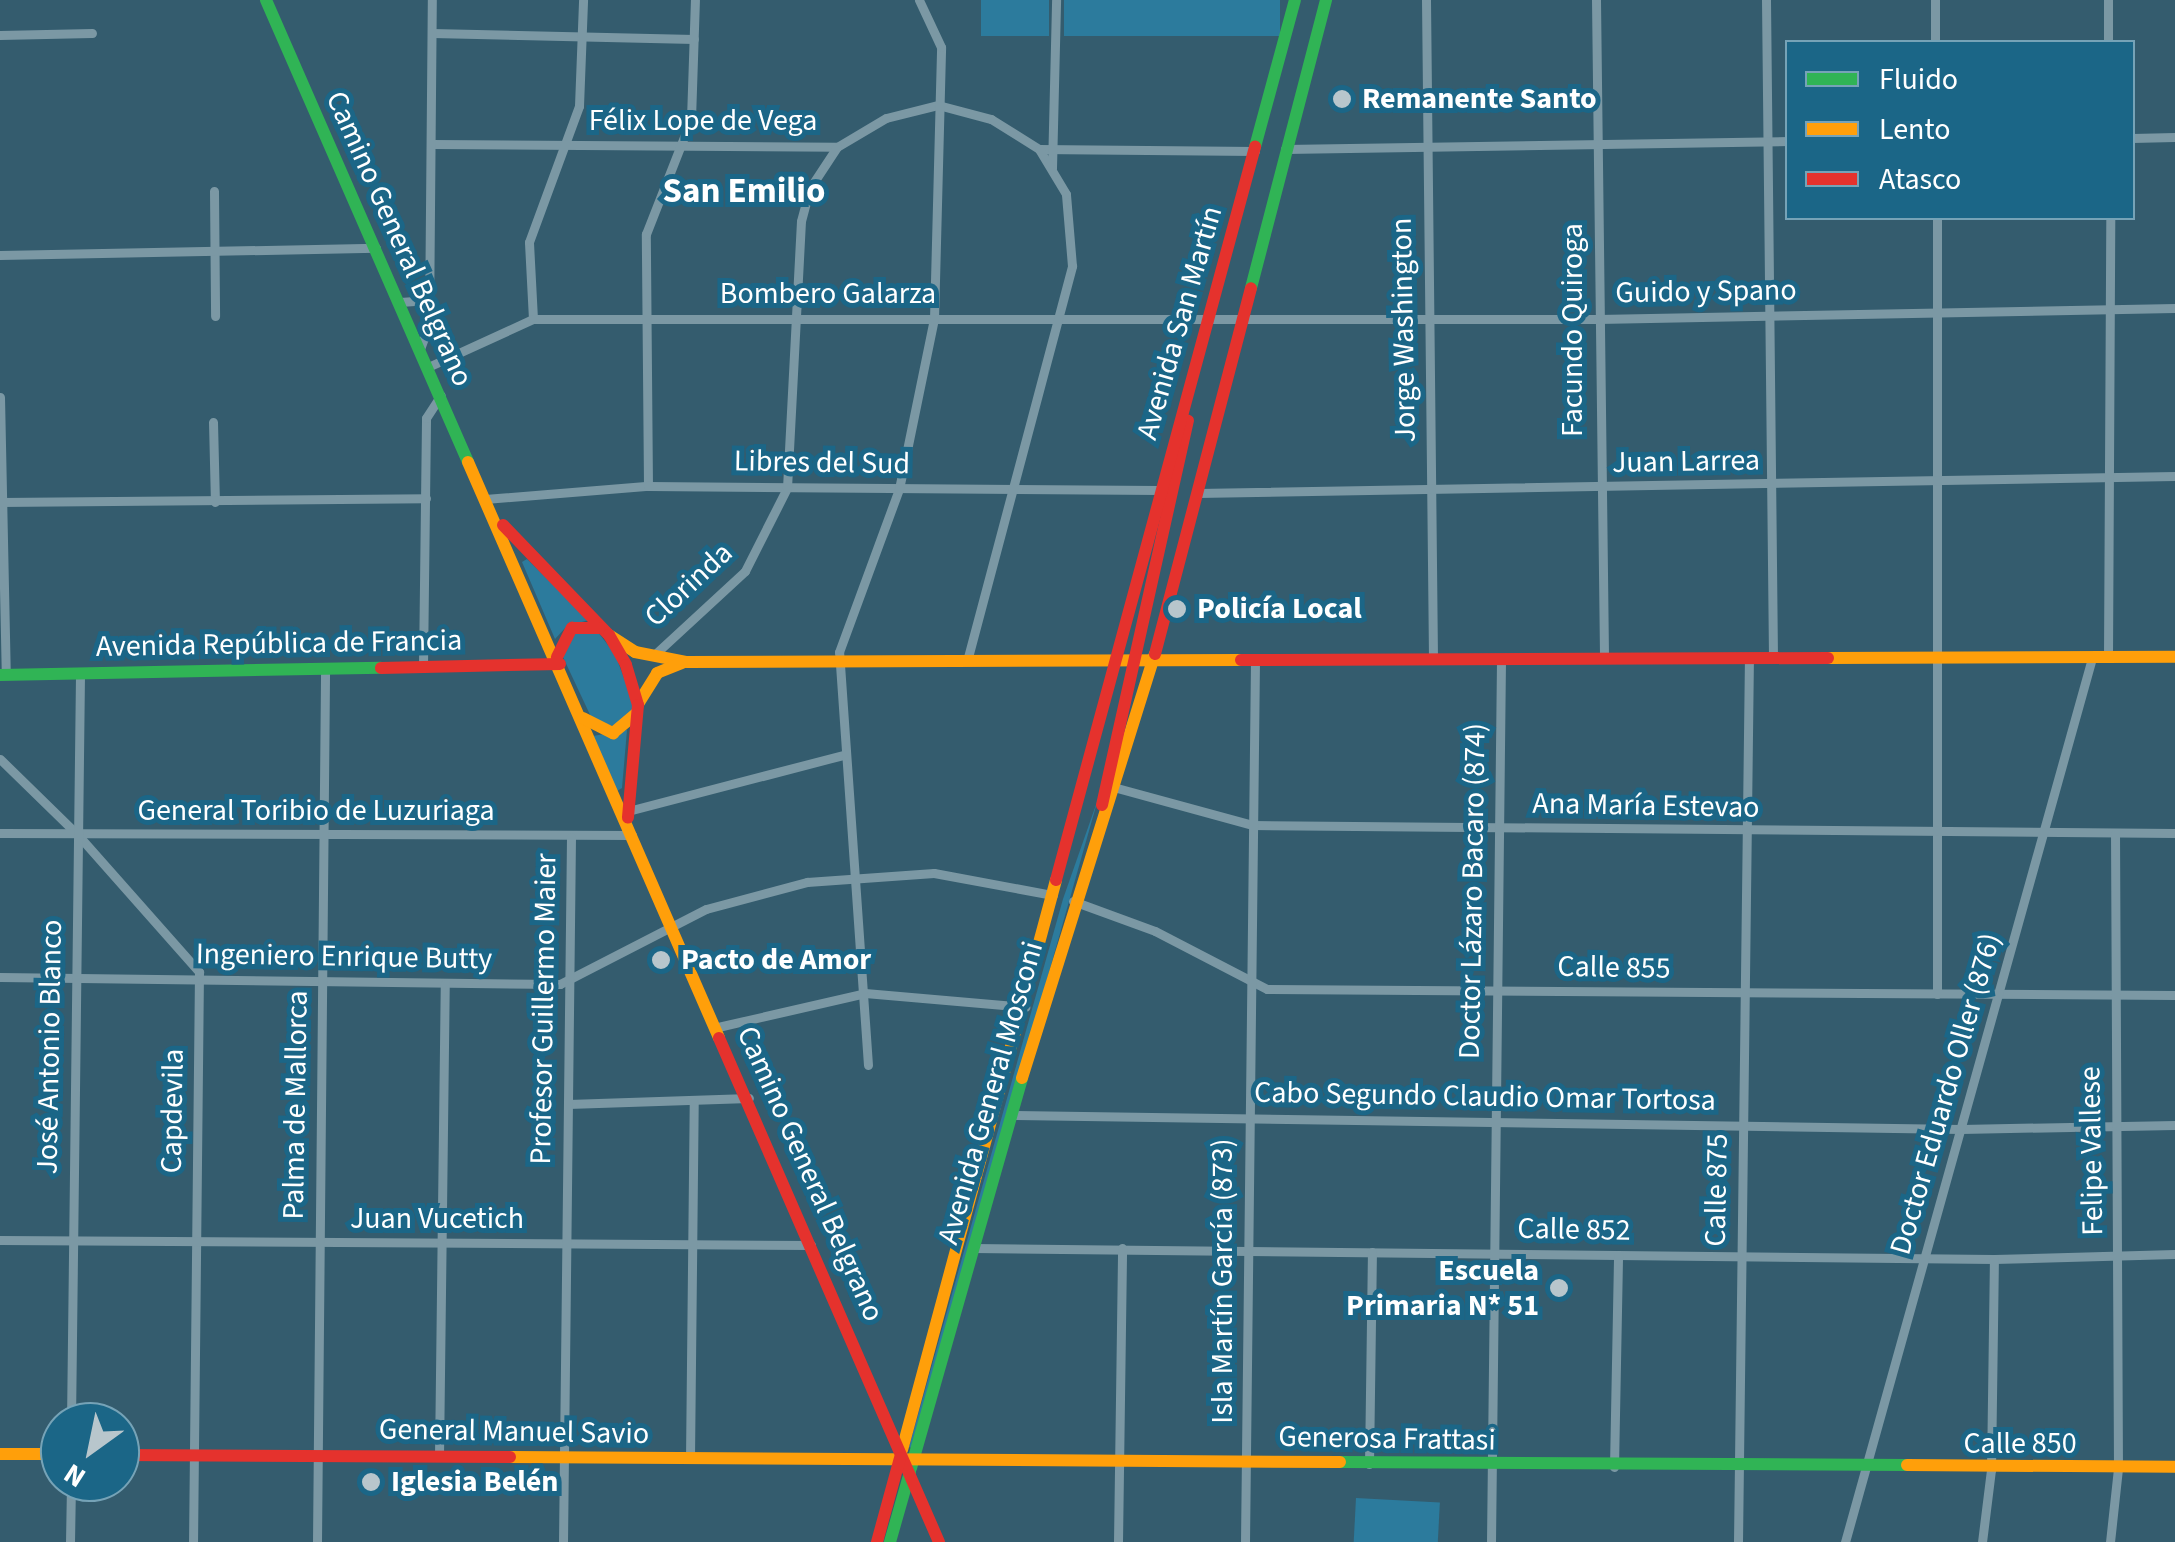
<!DOCTYPE html>
<html>
<head>
<meta charset="utf-8">
<style>
	body { margin:0 }
	#map { position:relative; width:2175px; height:1542px; overflow:hidden; background:#345c6e; font-family:"Source Sans 3",sans-serif }
	div>[style] { position:absolute }
	.green>* { inset:0; background:#2c7b9d; transform-origin:0 0 }
	.street>* { height:9px; margin:-4.5px; padding:0 4.5px; transform-origin:4.5px; border-radius:4.5px; background:#7b98a4 }
	.fast>* { height:12px; margin:-6px; padding:0 6px; transform-origin:6px; border-radius:6px; background:#30b455 }
	.slow>* { height:12px; margin:-6px; padding:0 6px; transform-origin:6px; border-radius:6px; background:#ff9f0a }
	.jam>* { height:12px; margin:-6px; padding:0 6px; transform-origin:6px; border-radius:6px; background:#e5322d }
	.dots>* { width:28px; height:28px; translate:-50% -50%; box-sizing:border-box; border:5px solid #1b6687; border-radius:50% }
	span { translate:-50% -50%; white-space:nowrap; text-align:center; line-height:1.15; -webkit-text-stroke:10px #1b6687; paint-order:stroke }
	.poi-label { font-size:30px; color:#fff; font-weight:700 }
	.left { translate:0 -50%; text-align:left }
	.right { translate:-100% -50%; text-align:right }
	.street-label { font-size:30px; color:#fff }
	.quarter-label { font-size:35px; color:#fff; font-weight:700 }
	.legend { position:absolute; left:1785px; top:40px; width:350px; height:180px; box-sizing:border-box; background:#1b6687; border:2px solid #76a3b7; margin:0; padding:12px 18px; list-style:none; font-size:30px; color:#fff }
	.legend li { display:flex; align-items:center; gap:20px; height:50px }
	.legend b { width:50px; border:2px solid #76a3b7 }
	.north { position:absolute; left:40px; top:1402px; width:100px; height:100px; box-sizing:border-box; background:#1b6687; border:2px solid #76a3b7; border-radius:50%; rotate:213deg; font-size:28px; font-weight:700; line-height:40px; text-align:center; color:#fff }
	.north::after { content:''; display:block; margin:auto; width:35px; height:45px; background:#b8c6cc; clip-path:polygon(50% 0,100% 100%,50% 72%,0 100%) }
</style>
</head>
<body>
<div id="map">
	<div class="green">
		<i style="left:981px;top:0;width:68px;height:36px"></i>
		<i style="left:1064px;top:0;width:216px;height:36px"></i>
		<i style="clip-path:polygon(527px 559px,589px 620px,567px 626px,555px 639px,522px 562px)"></i>
		<i style="clip-path:polygon(597px 631px,615px 654px,633px 702px,632px 713px,615px 727px,592px 719px,562px 655px,574px 632px)"></i>
		<i style="clip-path:polygon(627px 730px,622px 788px,617px 791px,593px 736px)"></i>
		<i style="clip-path:polygon(1098px 799px,914px 1449px,909px 1447px,1063px 899px)"></i>
		<i style="left:1356px;top:1498px;width:84px;height:44px;rotate:3deg"></i>
	</div>
	<div class="street">
		<i style="left:1426px;top:0;width:660px;rotate:89.39deg"></i>
		<i style="left:1596px;top:0;width:659px;rotate:89.3deg"></i>
		<i style="left:1766px;top:0;width:658px;rotate:89.39deg"></i>
		<i style="left:1935px;top:0;width:42px;rotate:90deg"></i>
		<i style="left:2108px;top:0;width:42px;rotate:90deg"></i>
		<i style="left:432px;top:33px;width:262px;rotate:1.3deg"></i>
		<i style="left:0;top:35px;width:92px;rotate:-1.2deg"></i>
		<i style="left:2132px;top:138px;width:43px;rotate:-1.3deg"></i>
		<i style="left:431px;top:144px;width:406px;rotate:0.4deg"></i>
		<i style="left:837px;top:147px;width:57px;rotate:-30.6deg"></i>
		<i style="left:886px;top:118px;width:54px;rotate:-14deg"></i>
		<i style="left:938px;top:105px;width:55px;rotate:14.8deg"></i>
		<i style="left:991px;top:119px;width:57px;rotate:32deg"></i>
		<i style="left:1039px;top:149px;width:216px;rotate:0.5deg"></i>
		<i style="left:1285px;top:149px;width:503px;rotate:-0.91deg"></i>
		<i style="left:1052px;top:168px;width:168px;rotate:-88.6deg"></i>
		<i style="left:214px;top:191px;width:125px;rotate:89.5deg"></i>
		<i style="left:1937px;top:218px;width:776px;rotate:90deg"></i>
		<i style="left:0;top:255px;width:376px;rotate:-1.1deg"></i>
		<i style="left:400px;top:302px;width:29px;rotate:-4deg"></i>
		<i style="left:533px;top:319px;width:77px;rotate:-93deg"></i>
		<i style="left:529px;top:242px;width:145px;rotate:-69.8deg"></i>
		<i style="left:579px;top:106px;width:106px;rotate:-87.8deg"></i>
		<i style="left:420px;top:349px;width:27px;rotate:-70deg"></i>
		<i style="left:429px;top:324px;width:324px;rotate:-89.5deg"></i>
		<i style="left:428px;top:367px;width:115px;rotate:-24.6deg"></i>
		<i style="left:533px;top:319px;width:1065px"></i>
		<i style="left:1598px;top:319px;width:577px;rotate:-1.09deg"></i>
		<i style="left:0;top:397px;width:278px;rotate:88.8deg"></i>
		<i style="left:213px;top:422px;width:80px;rotate:88.6deg"></i>
		<i style="left:648px;top:486px;width:252px;rotate:-90.5deg"></i>
		<i style="left:646px;top:234px;width:123px;rotate:-68.6deg"></i>
		<i style="left:691px;top:119px;width:119px;rotate:-88.1deg"></i>
		<i style="left:1197px;top:493px;width:978px;rotate:-1deg"></i>
		<i style="left:485px;top:499px;width:164px;rotate:-4.6deg"></i>
		<i style="left:648px;top:486px;width:511px;rotate:0.45deg"></i>
		<i style="left:0;top:502px;width:426px;rotate:-0.5deg"></i>
		<i style="left:653px;top:656px;width:125px;rotate:-42.7deg"></i>
		<i style="left:745px;top:571px;width:93px;rotate:-63.2deg"></i>
		<i style="left:787px;top:488px;width:267px;rotate:-87deg"></i>
		<i style="left:801px;top:221px;width:34px;rotate:-75deg"></i>
		<i style="left:810px;top:188px;width:49px;rotate:-56.6deg"></i>
		<i style="left:2108px;top:658px;width:440px;rotate:-89.7deg"></i>
		<i style="left:967px;top:661px;width:409px;rotate:-75.1deg"></i>
		<i style="left:1072px;top:266px;width:72px;rotate:-94.8deg"></i>
		<i style="left:1066px;top:194px;width:52px;rotate:-121deg"></i>
		<i style="left:423px;top:666px;width:248px;rotate:-89.3deg"></i>
		<i style="left:426px;top:418px;width:27px;rotate:-57deg"></i>
		<i style="left:0;top:759px;width:109px;rotate:44.3deg"></i>
		<i style="left:78px;top:835px;width:183px;rotate:48.5deg"></i>
		<i style="left:199px;top:972px;width:570px;rotate:90.6deg"></i>
		<i style="left:1117px;top:788px;width:140px;rotate:15.3deg"></i>
		<i style="left:1252px;top:825px;width:923px;rotate:0.5deg"></i>
		<i style="left:628px;top:811px;width:222px;rotate:-14.6deg"></i>
		<i style="left:0;top:833px;width:632px;rotate:0.18deg"></i>
		<i style="left:1073px;top:901px;width:87px;rotate:20.1deg"></i>
		<i style="left:1155px;top:931px;width:126px;rotate:27.4deg"></i>
		<i style="left:1267px;top:989px;width:908px;rotate:0.38deg"></i>
		<i style="left:0;top:977px;width:560px;rotate:0.72deg"></i>
		<i style="left:560px;top:984px;width:164px;rotate:-27.2deg"></i>
		<i style="left:706px;top:909px;width:105px;rotate:-15deg"></i>
		<i style="left:807px;top:882px;width:127px;rotate:-4.1deg"></i>
		<i style="left:934px;top:873px;width:121px;rotate:10.5deg"></i>
		<i style="left:718px;top:1027px;width:151px;rotate:-13deg"></i>
		<i style="left:865px;top:993px;width:161px;rotate:5deg"></i>
		<i style="left:868px;top:1065px;width:414px;rotate:-94deg"></i>
		<i style="left:839px;top:652px;width:174px;rotate:-69.8deg"></i>
		<i style="left:899px;top:489px;width:174px;rotate:-78.4deg"></i>
		<i style="left:934px;top:319px;width:272px;rotate:-88.5deg"></i>
		<i style="left:941px;top:47px;width:52px;rotate:-115.1deg"></i>
		<i style="left:568px;top:1104px;width:181px;rotate:-1.9deg"></i>
		<i style="left:1010px;top:1115px;width:951px;rotate:0.84deg"></i>
		<i style="left:1961px;top:1129px;width:214px;rotate:-1.1deg"></i>
		<i style="left:0;top:1240px;width:811px;rotate:0.35deg"></i>
		<i style="left:973px;top:1248px;width:1021px;rotate:0.62deg"></i>
		<i style="left:1994px;top:1259px;width:181px;rotate:-1.6deg"></i>
		<i style="left:71px;top:1422px;width:749px;rotate:-89.31deg"></i>
		<i style="left:439px;top:1456px;width:472px;rotate:-89.3deg"></i>
		<i style="left:690px;top:1459px;width:356px;rotate:-89.4deg"></i>
		<i style="left:1369px;top:1464px;width:212px;rotate:-89.2deg"></i>
		<i style="left:1614px;top:1467px;width:212px;rotate:-88.9deg"></i>
		<i style="left:70px;top:1542px;width:60px;rotate:-89deg"></i>
		<i style="left:317px;top:1542px;width:873px;rotate:-89.47deg"></i>
		<i style="left:563px;top:1542px;width:705px;rotate:-89.35deg"></i>
		<i style="left:1118px;top:1542px;width:294px;rotate:-89.2deg"></i>
		<i style="left:1245px;top:1542px;width:881px;rotate:-89.35deg"></i>
		<i style="left:1491px;top:1542px;width:881px;rotate:-89.35deg"></i>
		<i style="left:1738px;top:1542px;width:884px;rotate:-89.29deg"></i>
		<i style="left:1845px;top:1542px;width:918px;rotate:-74.39deg"></i>
		<i style="left:1982px;top:1542px;width:73px;rotate:-82.9deg"></i>
		<i style="left:1991px;top:1470px;width:211px;rotate:-89.2deg"></i>
		<i style="left:2110px;top:1542px;width:74px;rotate:-83.8deg"></i>
		<i style="left:2118px;top:1468px;width:634px;rotate:-90.27deg"></i>
	</div>
	<div class="fast">
		<i style="left:266px;top:0;width:504px;rotate:66.38deg"></i>
		<i style="left:1255px;top:147px;width:152px;rotate:-74.8deg"></i>
		<i style="left:1251px;top:288px;width:298px;rotate:-75.4deg"></i>
		<i style="left:0;top:675px;width:381px;rotate:-1.1deg"></i>
		<i style="left:1340px;top:1462px;width:567px;rotate:0.3deg"></i>
		<i style="left:911px;top:1468px;width:405px;rotate:-74.1deg"></i>
		<i style="left:890px;top:1542px;width:73px;rotate:-74.1deg"></i>
	</div>
	<div class="slow">
		<i style="left:468px;top:462px;width:628px;rotate:66.45deg"></i>
		<i style="left:609px;top:635px;width:31px;rotate:33deg"></i>
		<i style="left:635px;top:652px;width:53px;rotate:10.9deg"></i>
		<i style="left:687px;top:662px;width:554px;rotate:-0.21deg"></i>
		<i style="left:1828px;top:658px;width:347px;rotate:-0.2deg"></i>
		<i style="left:638px;top:704px;width:36px;rotate:-58deg"></i>
		<i style="left:657px;top:673px;width:27px;rotate:-22deg"></i>
		<i style="left:583px;top:718px;width:34px;rotate:27deg"></i>
		<i style="left:613px;top:733px;width:31px;rotate:-40deg"></i>
		<i style="left:1022px;top:1078px;width:444px;rotate:-72.6deg"></i>
		<i style="left:902px;top:1450px;width:590px;rotate:-74.88deg"></i>
		<i style="left:0;top:1454px;width:60px"></i>
		<i style="left:510px;top:1457px;width:830px;rotate:0.35deg"></i>
		<i style="left:1907px;top:1465px;width:268px;rotate:0.4deg"></i>
	</div>
	<div class="jam">
		<i style="left:503px;top:525px;width:153px;rotate:46.1deg"></i>
		<i style="left:609px;top:635px;width:34px;rotate:60deg"></i>
		<i style="left:626px;top:665px;width:42px;rotate:73.3deg"></i>
		<i style="left:638px;top:705px;width:113px;rotate:95.1deg"></i>
		<i style="left:1155px;top:654px;width:378px;rotate:-75.3deg"></i>
		<i style="left:557px;top:657px;width:33px;rotate:-63deg"></i>
		<i style="left:572px;top:628px;width:27px"></i>
		<i style="left:1241px;top:660px;width:587px;rotate:-0.2deg"></i>
		<i style="left:381px;top:668px;width:179px;rotate:-1.3deg"></i>
		<i style="left:1102px;top:805px;width:394px;rotate:-77.4deg"></i>
		<i style="left:1056px;top:880px;width:760px;rotate:-74.81deg"></i>
		<i style="left:719px;top:1038px;width:550px;rotate:66.42deg"></i>
		<i style="left:120px;top:1455px;width:390px;rotate:0.3deg"></i>
		<i style="left:877px;top:1542px;width:87px;rotate:-74.7deg"></i>
	</div>
	<div class="dots">
		<i style="left:1342px;top:99px;background:#b8c6cc"></i>
		<i style="left:1177px;top:609px;background:#b8c6cc"></i>
		<i style="left:661px;top:960px;background:#b8c6cc"></i>
		<i style="left:1559px;top:1288px;background:#b8c6cc"></i>
		<i style="left:371px;top:1482px;background:#b8c6cc"></i>
	</div>
	<div class="poi-label">
		<span class="left" style="left:1362px;top:99px">Remanente Santo</span>
		<span class="left" style="left:1197px;top:609px">Policía Local</span>
		<span class="left" style="left:681px;top:960px">Pacto de Amor</span>
		<span class="right" style="left:1539px;top:1288px">Escuela<br>Primaria N* 51</span>
		<span class="left" style="left:391px;top:1482px">Iglesia Belén</span>
	</div>
	<div class="street-label">
		<span style="left:703px;top:121px">Félix Lope de Vega</span>
		<span style="left:399px;top:239px;rotate:66deg">Camino General Belgrano</span>
		<span style="left:1706px;top:292px;rotate:-1deg">Guido y Spano</span>
		<span style="left:828px;top:294px">Bombero Galarza</span>
		<span style="left:1180px;top:323px;rotate:-74deg">Avenida San Martín</span>
		<span style="left:1404px;top:330px;rotate:-91deg">Jorge Washington</span>
		<span style="left:1573px;top:330px;rotate:-90deg">Facundo Quiroga</span>
		<span style="left:1686px;top:462px;rotate:-1deg">Juan Larrea</span>
		<span style="left:822px;top:463px;rotate:1deg">Libres del Sud</span>
		<span style="left:689px;top:585px;rotate:-43deg">Clorinda</span>
		<span style="left:279px;top:644px;rotate:-1deg">Avenida República de Francia</span>
		<span style="left:1646px;top:806px;rotate:1deg">Ana María Estevao</span>
		<span style="left:316px;top:811px">General Toribio de Luzuriaga</span>
		<span style="left:1473px;top:891px;rotate:-89deg">Doctor Lázaro Bacaro (874)</span>
		<span style="left:344px;top:957px;rotate:1deg">Ingeniero Enrique Butty</span>
		<span style="left:1614px;top:968px;rotate:1deg">Calle 855</span>
		<span style="left:544px;top:1009px;rotate:-89deg">Profesor Guillermo Maier</span>
		<span style="left:50px;top:1047px;rotate:-89deg">José Antonio Blanco</span>
		<span style="left:991px;top:1093px;rotate:-74deg">Avenida General Mosconi</span>
		<span style="left:1946px;top:1094px;rotate:-74deg">Doctor Eduardo Oller (876)</span>
		<span style="left:1485px;top:1097px;rotate:1deg">Cabo Segundo Claudio Omar Tortosa</span>
		<span style="left:296px;top:1105px;rotate:-89deg">Palma de Mallorca</span>
		<span style="left:173px;top:1111px;rotate:-89deg">Capdevila</span>
		<span style="left:2092px;top:1151px;rotate:-91deg">Felipe Vallese</span>
		<span style="left:810px;top:1174px;rotate:66deg">Camino General Belgrano</span>
		<span style="left:1717px;top:1190px;rotate:-89deg">Calle 875</span>
		<span style="left:437px;top:1219px">Juan Vucetich</span>
		<span style="left:1574px;top:1230px;rotate:1deg">Calle 852</span>
		<span style="left:1223px;top:1281px;rotate:-90deg">Isla Martín García (873)</span>
		<span style="left:514px;top:1432px;rotate:1deg">General Manuel Savio</span>
		<span style="left:1387px;top:1439px;rotate:1deg">Generosa Frattasi</span>
		<span style="left:2020px;top:1444px">Calle 850</span>
	</div>
	<div class="quarter-label">
		<span style="left:744px;top:191px">San Emilio</span>
	</div>
	<ul class="legend">
	<li><b style="height:12px;background:#30b455"></b>Fluido</li>
	<li><b style="height:12px;background:#ff9f0a"></b>Lento</li>
	<li><b style="height:12px;background:#e5322d"></b>Atasco</li>
	</ul>
	<div class="north">N</div>
</div>
</body>
</html>
